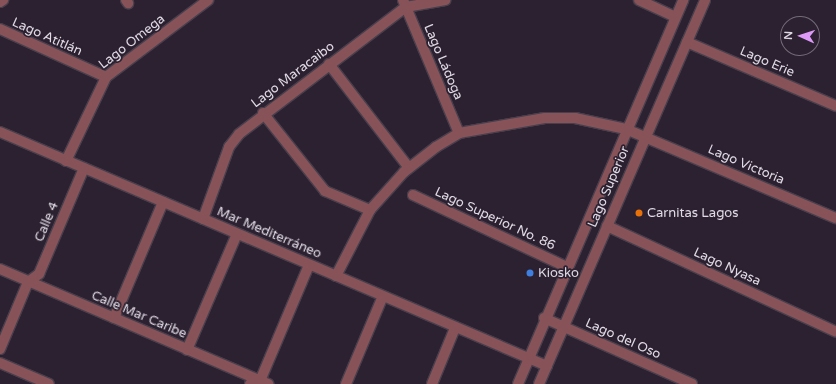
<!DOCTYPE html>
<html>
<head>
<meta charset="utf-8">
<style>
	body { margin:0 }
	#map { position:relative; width:836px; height:384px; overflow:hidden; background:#2b2130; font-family:"Varela Round",sans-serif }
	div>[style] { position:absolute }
	.roads { filter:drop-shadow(1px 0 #483f4d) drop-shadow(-1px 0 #483f4d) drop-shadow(0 1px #483f4d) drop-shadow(0 -1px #483f4d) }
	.minor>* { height:10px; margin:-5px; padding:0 5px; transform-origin:5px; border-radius:5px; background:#885358 }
	.tertiary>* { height:10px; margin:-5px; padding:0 5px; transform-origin:5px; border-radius:5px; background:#885358 }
	.dots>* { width:11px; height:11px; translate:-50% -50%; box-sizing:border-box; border:2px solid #2b2130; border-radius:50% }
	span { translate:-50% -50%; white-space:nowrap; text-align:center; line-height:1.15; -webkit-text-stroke:3.5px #2b2130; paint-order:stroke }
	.street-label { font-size:13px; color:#e1dae5 }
	.poi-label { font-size:13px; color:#e1dae5 }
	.left { translate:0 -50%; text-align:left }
	.north { position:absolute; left:780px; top:16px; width:40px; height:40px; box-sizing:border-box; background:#2b2130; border:1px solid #746b78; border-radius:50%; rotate:273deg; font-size:11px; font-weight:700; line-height:16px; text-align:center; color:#e1dae5 }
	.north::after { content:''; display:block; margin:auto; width:14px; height:18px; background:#dc99f5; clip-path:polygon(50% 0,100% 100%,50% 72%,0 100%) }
</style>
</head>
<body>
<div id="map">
	<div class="roads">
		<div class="minor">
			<i style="left:126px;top:0;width:4px;rotate:56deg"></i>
			<i style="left:403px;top:0;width:144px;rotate:67.2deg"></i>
			<i style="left:639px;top:0;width:40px;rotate:25deg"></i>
			<i style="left:0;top:2px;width:4px;rotate:-34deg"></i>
			<i style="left:0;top:29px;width:116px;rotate:24.4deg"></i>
			<i style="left:687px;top:42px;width:162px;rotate:23.2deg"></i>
			<i style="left:329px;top:64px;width:131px;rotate:52.4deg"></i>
			<i style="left:263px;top:113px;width:100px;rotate:51.5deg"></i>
			<i style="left:325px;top:191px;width:49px;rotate:22.9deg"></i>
			<i style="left:0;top:132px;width:595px;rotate:23.16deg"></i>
			<i style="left:66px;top:161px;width:93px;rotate:-64.5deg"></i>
			<i style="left:106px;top:77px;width:128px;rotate:-37deg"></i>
			<i style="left:413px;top:195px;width:170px;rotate:25.1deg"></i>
			<i style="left:203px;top:219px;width:77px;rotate:-70.1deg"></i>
			<i style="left:229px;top:147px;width:16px;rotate:-52deg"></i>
			<i style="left:239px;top:134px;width:210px;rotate:-37.3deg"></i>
			<i style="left:406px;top:7px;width:40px;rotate:-10deg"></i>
			<i style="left:607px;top:226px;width:252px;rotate:24.8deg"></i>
			<i style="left:0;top:269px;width:292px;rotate:23.2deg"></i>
			<i style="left:336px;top:276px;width:74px;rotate:-62.7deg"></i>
			<i style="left:370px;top:210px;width:51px;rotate:-48.2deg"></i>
			<i style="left:404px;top:172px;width:41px;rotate:-38deg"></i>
			<i style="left:436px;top:147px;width:27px;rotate:-31deg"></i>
			<i style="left:459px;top:133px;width:87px;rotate:-9.9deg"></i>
			<i style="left:545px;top:118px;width:30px"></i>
			<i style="left:575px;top:118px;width:52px;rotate:12.2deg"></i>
			<i style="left:626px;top:129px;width:228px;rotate:23deg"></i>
			<i style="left:114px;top:318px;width:126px;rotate:-67.1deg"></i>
			<i style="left:544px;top:318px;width:162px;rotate:24deg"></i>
			<i style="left:0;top:349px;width:73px;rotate:-67.3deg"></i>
			<i style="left:28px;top:282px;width:14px;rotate:-36deg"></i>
			<i style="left:39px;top:274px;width:115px;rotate:-67deg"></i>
			<i style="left:187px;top:350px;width:126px;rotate:-66.7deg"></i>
			<i style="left:0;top:363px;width:53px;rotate:23.2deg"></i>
			<i style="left:250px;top:384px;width:10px;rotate:-17deg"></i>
			<i style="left:260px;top:381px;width:126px;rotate:-67.1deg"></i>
			<i style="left:346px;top:384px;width:95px;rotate:-67.2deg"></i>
			<i style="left:432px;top:384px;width:61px;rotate:-67.7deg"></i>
		</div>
		<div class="tertiary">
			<i style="left:518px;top:384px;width:418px;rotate:-66.7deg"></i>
			<i style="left:539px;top:384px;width:418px;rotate:-66.6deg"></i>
		</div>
	</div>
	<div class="dots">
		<i style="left:639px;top:213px;background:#e8710a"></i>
		<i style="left:530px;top:273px;background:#3f7fe0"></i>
	</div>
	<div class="street-label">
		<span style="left:47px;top:37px;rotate:24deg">Lago Atitlán</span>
		<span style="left:132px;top:42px;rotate:-38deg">Lago Omega</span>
		<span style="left:443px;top:62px;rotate:67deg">Lago Ládoga</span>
		<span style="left:767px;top:62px;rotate:23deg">Lago Erie</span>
		<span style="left:293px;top:75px;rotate:-37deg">Lago Maracaibo</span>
		<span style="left:746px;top:165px;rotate:23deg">Lago Victoria</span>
		<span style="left:609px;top:187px;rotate:-67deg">Lago Superior</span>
		<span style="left:495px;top:219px;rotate:25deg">Lago Superior No. 86</span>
		<span style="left:47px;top:222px;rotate:-67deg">Calle 4</span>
		<span style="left:269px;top:233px;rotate:23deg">Mar Mediterráneo</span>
		<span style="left:727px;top:267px;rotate:25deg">Lago Nyasa</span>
		<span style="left:139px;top:315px;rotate:23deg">Calle Mar Caribe</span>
		<span style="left:623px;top:339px;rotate:24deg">Lago del Oso</span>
	</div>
	<div class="poi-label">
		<span class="left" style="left:647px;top:213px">Carnitas Lagos</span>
		<span class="left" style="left:538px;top:273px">Kiosko</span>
	</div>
	<div class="north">N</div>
</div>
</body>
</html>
